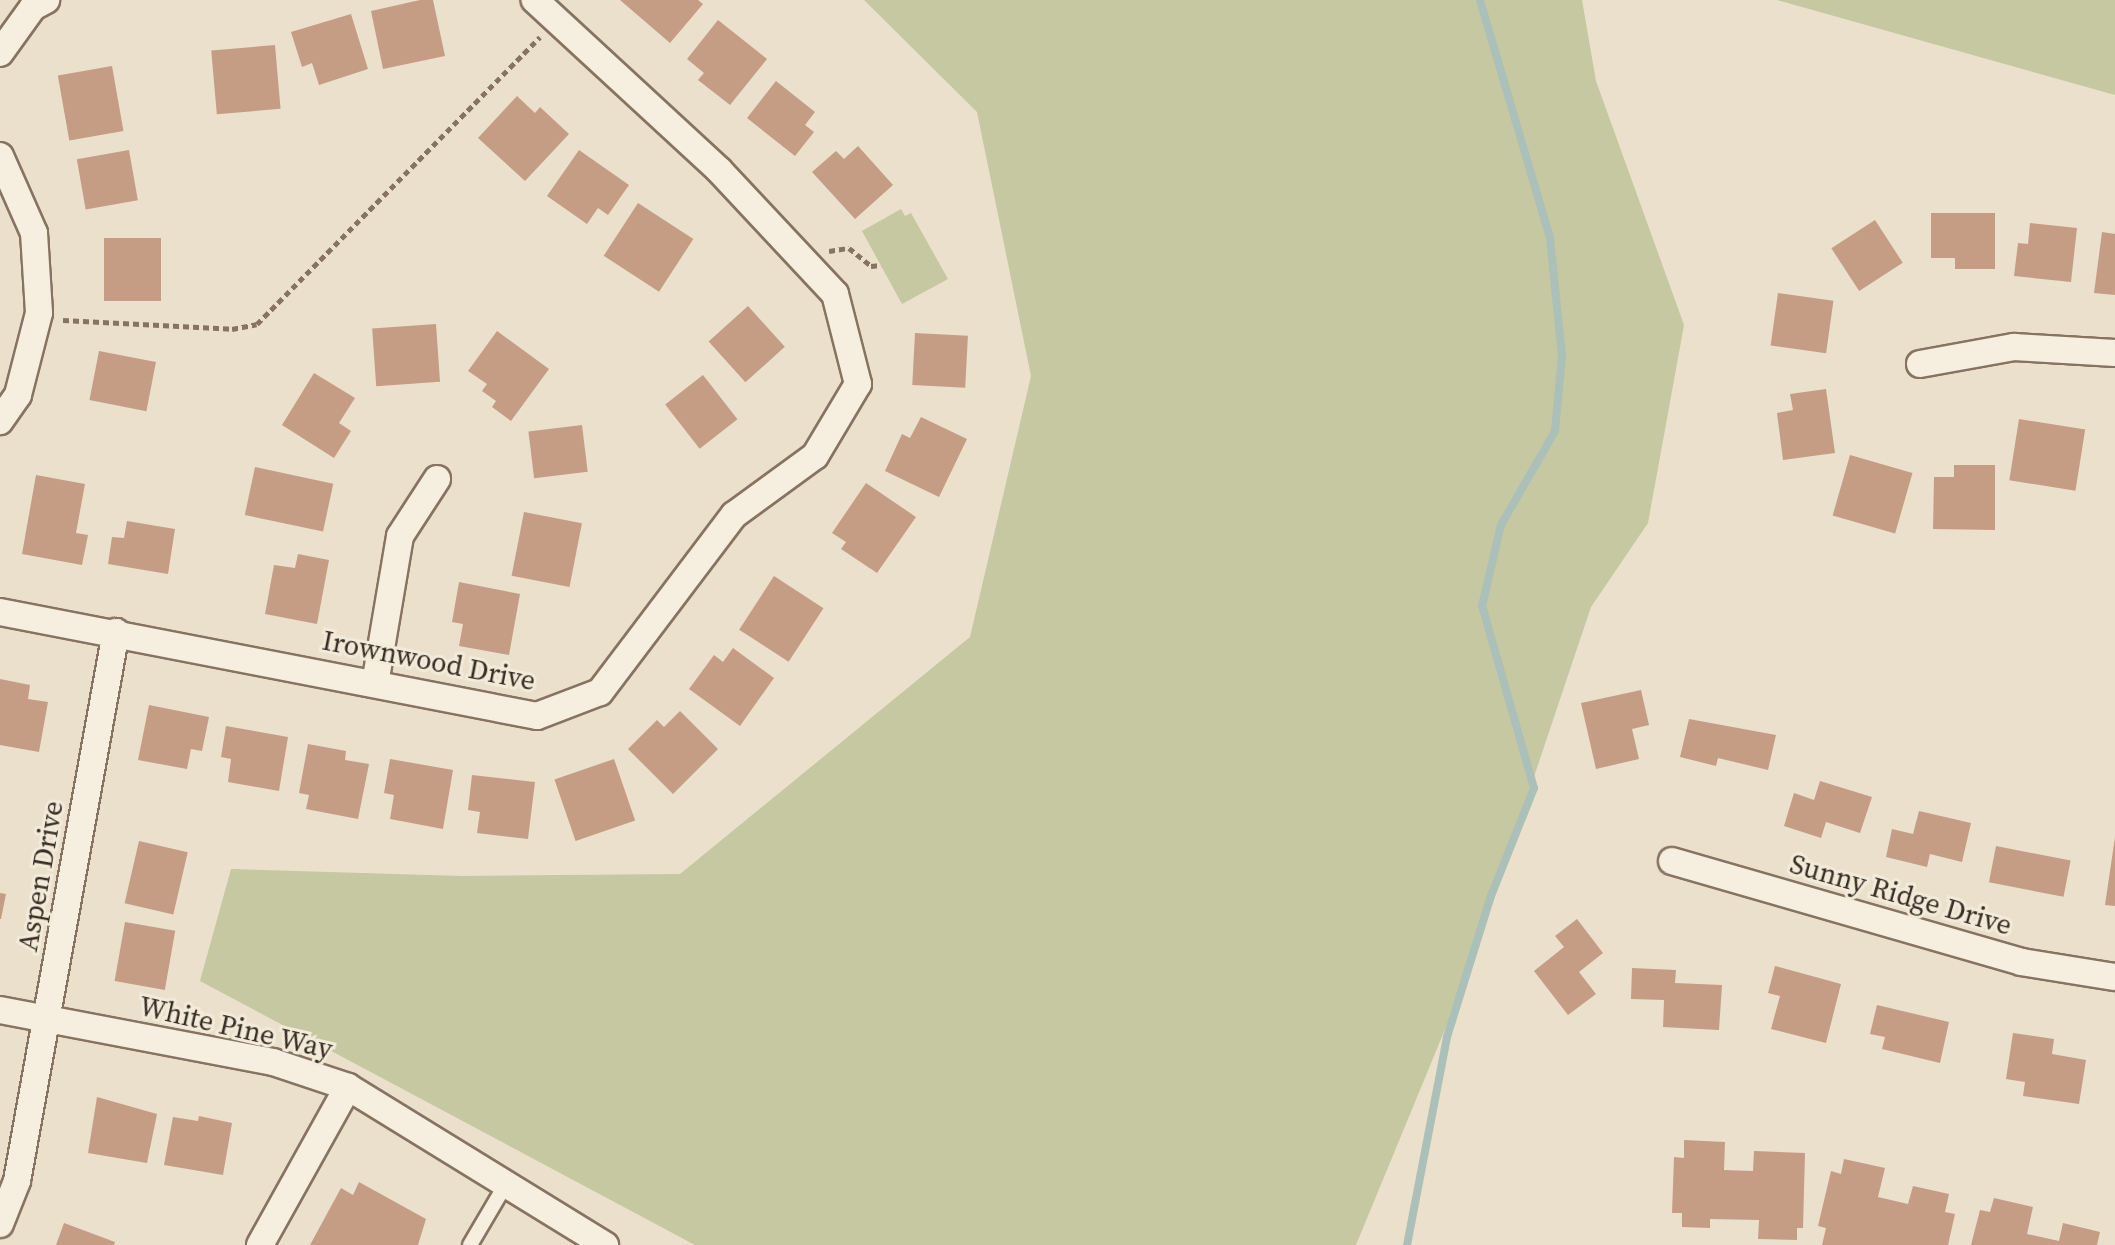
<!DOCTYPE html>
<html>
<head>
<meta charset="utf-8">
<style>
	body { margin:0 }
	#map { position:relative; width:2115px; height:1245px; overflow:hidden; background:#ebe0cb; font-family:"Source Serif 4",serif }
	div>[style] { position:absolute }
	.green>* { inset:0; background:#c5c8a0 }
	.stream>* { height:8px; margin:-4px; padding:0 4px; transform-origin:4px; border-radius:4px; background:#abc0b9 }
	.building>* { inset:0; background:#c59d85; transform-origin:0 0 }
	.path>* { height:5px; margin-top:-2.5px; transform-origin:0; background:repeating-linear-gradient(90deg,#867361 0 6px,transparent 0 10px) }
	.roads { filter:drop-shadow(2px 0 #867361) drop-shadow(-2px 0 #867361) drop-shadow(0 2px #867361) drop-shadow(0 -2px #867361) }
	.service>* { height:14px; margin:-7px; padding:0 7px; transform-origin:7px; border-radius:7px; background:#f6eede }
	.minor>* { height:26px; margin:-13px; padding:0 13px; transform-origin:13px; border-radius:13px; background:#f6eede }
	span { translate:-50% -50%; white-space:nowrap; text-align:center; line-height:1.15; -webkit-text-stroke:6px #f3ebda; paint-order:stroke }
	.street-label { font-size:28px; color:#382c23 }
</style>
</head>
<body>
<div id="map">
	<div class="green">
		<i style="clip-path:polygon(864px 0,1582px 0,1596px 81px,1684px 325px,1648px 523px,1591px 607px,1467px 976px,1356px 1245px,695px 1245px,200px 981px,231px 869px,462px 876px,680px 874px,970px 637px,1031px 376px,977px 112px)"></i>
		<i style="clip-path:polygon(1777px 0,2115px 0,2115px 95px)"></i>
		<i style="clip-path:polygon(901px 209px,905px 216px,911px 213px,948px 279px,902px 304px,862px 231px)"></i>
	</div>
	<div class="stream">
		<i style="left:1407px;top:1245px;width:212px;rotate:-79.1deg"></i>
		<i style="left:1447px;top:1037px;width:148px;rotate:-72.7deg"></i>
		<i style="left:1491px;top:896px;width:116px;rotate:-68.3deg"></i>
		<i style="left:1534px;top:788px;width:189px;rotate:-105.9deg"></i>
		<i style="left:1482px;top:606px;width:83px;rotate:-76.8deg"></i>
		<i style="left:1501px;top:525px;width:108px;rotate:-60.1deg"></i>
		<i style="left:1555px;top:431px;width:75px;rotate:-84.7deg"></i>
		<i style="left:1562px;top:356px;width:119px;rotate:-95.8deg"></i>
		<i style="left:1550px;top:238px;width:248px;rotate:-106.4deg"></i>
	</div>
	<div class="building">
		<i style="clip-path:polygon(420px 0,433px 0,445px 56px,383px 69px,371px 11px)"></i>
		<i style="clip-path:polygon(620px 0,698px 0,703px 4px,670px 43px)"></i>
		<i style="clip-path:polygon(351px 14px,368px 69px,319px 85px,312px 63px,302px 67px,291px 32px)"></i>
		<i style="clip-path:polygon(718px 20px,767px 59px,730px 105px,698px 80px,704px 73px,687px 59px)"></i>
		<i style="left:275px;top:45px;width:64px;height:64px;rotate:85deg"></i>
		<i style="left:112px;top:66px;width:66px;height:55px;rotate:80deg"></i>
		<i style="clip-path:polygon(776px 81px,815px 112px,805px 125px,814px 132px,795px 156px,747px 118px)"></i>
		<i style="clip-path:polygon(517px 96px,535px 113px,540px 107px,569px 134px,525px 181px,478px 138px)"></i>
		<i style="clip-path:polygon(858px 146px,893px 185px,855px 219px,812px 172px,836px 151px,844px 159px)"></i>
		<i style="left:129px;top:150px;width:51px;height:53px;rotate:80deg"></i>
		<i style="clip-path:polygon(579px 150px,629px 185px,608px 215px,598px 208px,587px 224px,547px 196px)"></i>
		<i style="left:638px;top:203px;width:66px;height:63px;rotate:33deg"></i>
		<i style="clip-path:polygon(1931px 213px,1995px 213px,1995px 269px,1955px 269px,1955px 258px,1931px 258px)"></i>
		<i style="left:1875px;top:220px;width:51px;height:52px;rotate:57deg"></i>
		<i style="clip-path:polygon(2030px 223px,2077px 228px,2071px 282px,2014px 276px,2018px 243px,2028px 244px)"></i>
		<i style="clip-path:polygon(2102px 232px,2115px 234px,2115px 295px,2094px 293px)"></i>
		<i style="left:161px;top:238px;width:63px;height:57px;rotate:90deg"></i>
		<i style="left:1778px;top:293px;width:56px;height:53px;rotate:8deg"></i>
		<i style="left:748px;top:306px;width:55px;height:53px;rotate:48deg"></i>
		<i style="left:436px;top:324px;width:58px;height:64px;rotate:86deg"></i>
		<i style="clip-path:polygon(497px 331px,549px 369px,511px 421px,492px 407px,496px 401px,482px 391px,487px 384px,468px 371px)"></i>
		<i style="left:915px;top:333px;width:53px;height:52px;rotate:3deg"></i>
		<i style="left:99px;top:351px;width:58px;height:50px;rotate:11deg"></i>
		<i style="clip-path:polygon(314px 373px,355px 398px,339px 423px,351px 431px,334px 458px,282px 425px)"></i>
		<i style="left:703px;top:375px;width:56px;height:48px;rotate:52deg"></i>
		<i style="clip-path:polygon(1826px 389px,1835px 453px,1783px 460px,1777px 413px,1793px 410px,1790px 394px)"></i>
		<i style="clip-path:polygon(921px 417px,967px 439px,939px 497px,885px 471px,902px 434px,910px 438px)"></i>
		<i style="left:2019px;top:419px;width:67px;height:62px;rotate:9deg"></i>
		<i style="left:582px;top:425px;width:47px;height:54px;rotate:83deg"></i>
		<i style="left:1850px;top:455px;width:65px;height:63px;rotate:16deg"></i>
		<i style="clip-path:polygon(1954px 465px,1995px 465px,1995px 530px,1933px 529px,1934px 477px,1954px 477px)"></i>
		<i style="left:255px;top:467px;width:80px;height:49px;rotate:12deg"></i>
		<i style="clip-path:polygon(36px 475px,85px 484px,76px 533px,88px 535px,82px 565px,22px 554px)"></i>
		<i style="clip-path:polygon(866px 483px,916px 517px,877px 573px,841px 549px,846px 542px,832px 533px)"></i>
		<i style="left:524px;top:512px;width:59px;height:65px;rotate:11deg"></i>
		<i style="clip-path:polygon(127px 521px,175px 529px,168px 574px,108px 564px,112px 537px,124px 538px)"></i>
		<i style="clip-path:polygon(298px 554px,329px 560px,317px 624px,265px 614px,274px 565px,295px 568px)"></i>
		<i style="left:774px;top:576px;width:59px;height:64px;rotate:33deg"></i>
		<i style="clip-path:polygon(459px 582px,520px 594px,509px 655px,459px 646px,463px 624px,452px 622px)"></i>
		<i style="clip-path:polygon(733px 648px,774px 678px,740px 726px,689px 689px,714px 655px,723px 662px)"></i>
		<i style="clip-path:polygon(0 679px,30px 685px,28px 699px,48px 702px,39px 752px,0 745px)"></i>
		<i style="clip-path:polygon(1641px 690px,1649px 725px,1632px 729px,1639px 759px,1596px 769px,1581px 703px)"></i>
		<i style="clip-path:polygon(149px 705px,209px 717px,202px 751px,191px 749px,187px 769px,138px 760px)"></i>
		<i style="clip-path:polygon(680px 711px,718px 749px,673px 794px,628px 749px,657px 720px,664px 727px)"></i>
		<i style="clip-path:polygon(1689px 719px,1776px 735px,1768px 770px,1718px 758px,1716px 766px,1680px 757px)"></i>
		<i style="clip-path:polygon(226px 726px,288px 737px,279px 791px,228px 782px,231px 759px,221px 757px)"></i>
		<i style="clip-path:polygon(308px 744px,346px 751px,345px 760px,369px 764px,358px 819px,306px 809px,309px 795px,299px 793px)"></i>
		<i style="clip-path:polygon(390px 759px,453px 770px,443px 829px,390px 819px,394px 795px,384px 793px)"></i>
		<i style="left:614px;top:759px;width:65px;height:63px;rotate:71deg"></i>
		<i style="clip-path:polygon(472px 775px,535px 782px,528px 839px,477px 833px,480px 812px,468px 810px)"></i>
		<i style="clip-path:polygon(1820px 781px,1872px 797px,1860px 833px,1826px 822px,1821px 838px,1784px 826px,1794px 793px,1814px 800px)"></i>
		<i style="clip-path:polygon(1919px 811px,1971px 823px,1962px 862px,1930px 854px,1927px 867px,1886px 857px,1892px 829px,1913px 834px)"></i>
		<i style="clip-path:polygon(2115px 837px,2115px 906px,2105px 905px)"></i>
		<i style="left:139px;top:841px;width:50px;height:64px;rotate:13deg"></i>
		<i style="left:1996px;top:846px;width:76px;height:37px;rotate:11deg"></i>
		<i style="clip-path:polygon(0 893px,6px 894px,1px 919px,0 919px)"></i>
		<i style="clip-path:polygon(1577px 919px,1603px 953px,1579px 972px,1596px 994px,1568px 1015px,1534px 971px,1564px 947px,1555px 936px)"></i>
		<i style="left:125px;top:922px;width:51px;height:60px;rotate:10deg"></i>
		<i style="clip-path:polygon(1775px 966px,1841px 984px,1826px 1043px,1771px 1029px,1780px 996px,1768px 993px)"></i>
		<i style="clip-path:polygon(1632px 968px,1676px 970px,1675px 983px,1722px 985px,1719px 1030px,1663px 1027px,1664px 1000px,1631px 999px)"></i>
		<i style="clip-path:polygon(1877px 1005px,1949px 1022px,1940px 1063px,1882px 1049px,1885px 1037px,1870px 1034px)"></i>
		<i style="clip-path:polygon(2013px 1033px,2054px 1039px,2052px 1054px,2086px 1060px,2079px 1104px,2023px 1096px,2025px 1082px,2006px 1079px)"></i>
		<i style="clip-path:polygon(97px 1097px,157px 1114px,147px 1163px,88px 1153px)"></i>
		<i style="clip-path:polygon(199px 1116px,232px 1123px,223px 1175px,164px 1165px,173px 1117px,198px 1121px)"></i>
		<i style="clip-path:polygon(1684px 1140px,1725px 1142px,1724px 1170px,1753px 1171px,1754px 1151px,1805px 1153px,1803px 1228px,1797px 1228px,1797px 1240px,1758px 1239px,1759px 1220px,1710px 1219px,1710px 1228px,1682px 1227px,1682px 1213px,1672px 1213px,1674px 1157px,1684px 1158px)"></i>
		<i style="clip-path:polygon(1844px 1159px,1885px 1168px,1878px 1197px,1908px 1204px,1913px 1186px,1949px 1194px,1945px 1212px,1955px 1214px,1948px 1245px,1822px 1245px,1826px 1228px,1818px 1226px,1831px 1171px,1841px 1174px)"></i>
		<i style="clip-path:polygon(359px 1182px,426px 1219px,418px 1245px,310px 1245px,341px 1188px,353px 1195px)"></i>
		<i style="clip-path:polygon(1994px 1198px,2033px 1207px,2027px 1234px,2059px 1241px,2063px 1223px,2100px 1232px,2097px 1245px,1971px 1245px,1980px 1210px,1990px 1212px)"></i>
		<i style="clip-path:polygon(64px 1223px,115px 1242px,114px 1245px,56px 1245px)"></i>
	</div>
	<div class="path">
		<i style="left:829px;top:251px;width:20px;rotate:-9deg"></i>
		<i style="left:849px;top:248px;width:28px;rotate:39deg"></i>
		<i style="left:871px;top:266px;width:10px;rotate:-6deg"></i>
		<i style="left:63px;top:320px;width:169px;rotate:3deg"></i>
		<i style="left:232px;top:329px;width:25px;rotate:-11deg"></i>
		<i style="left:257px;top:324px;width:403px;rotate:-45.4deg"></i>
	</div>
	<div class="roads">
		<div class="service">
			<i style="left:470px;top:1245px;width:71px;rotate:-59.5deg"></i>
		</div>
		<div class="minor">
			<i style="left:0;top:53px;width:57px;rotate:-54.3deg"></i>
			<i style="left:33px;top:7px;width:15px;rotate:-28deg"></i>
			<i style="left:0;top:156px;width:84px;rotate:66.2deg"></i>
			<i style="left:34px;top:233px;width:80px;rotate:86.4deg"></i>
			<i style="left:39px;top:313px;width:85px;rotate:104.4deg"></i>
			<i style="left:18px;top:395px;width:32px;rotate:125deg"></i>
			<i style="left:1920px;top:364px;width:96px;rotate:-10.3deg"></i>
			<i style="left:2014px;top:347px;width:101px;rotate:3.4deg"></i>
			<i style="left:0;top:612px;width:547px;rotate:10.96deg"></i>
			<i style="left:537px;top:716px;width:67px;rotate:-20.9deg"></i>
			<i style="left:600px;top:692px;width:222px;rotate:-52.9deg"></i>
			<i style="left:734px;top:515px;width:100px;rotate:-36.1deg"></i>
			<i style="left:815px;top:456px;width:84px;rotate:-59.2deg"></i>
			<i style="left:858px;top:384px;width:93px;rotate:-104.3deg"></i>
			<i style="left:835px;top:294px;width:170px;rotate:-133.1deg"></i>
			<i style="left:719px;top:170px;width:251px;rotate:-137.3deg"></i>
			<i style="left:375px;top:684px;width:150px;rotate:-80.4deg"></i>
			<i style="left:400px;top:536px;width:68px;rotate:-57deg"></i>
			<i style="left:1672px;top:861px;width:363px;rotate:16.1deg"></i>
			<i style="left:2021px;top:962px;width:95px;rotate:9.1deg"></i>
			<i style="left:0;top:1010px;width:278px;rotate:10.8deg"></i>
			<i style="left:273px;top:1062px;width:79px;rotate:18.4deg"></i>
			<i style="left:348px;top:1087px;width:302px;rotate:31.6deg"></i>
			<i style="left:0;top:1224px;width:46px;rotate:-68.4deg"></i>
			<i style="left:17px;top:1181px;width:558px;rotate:-79.78deg"></i>
			<i style="left:260px;top:1245px;width:181px;rotate:-60.9deg"></i>
		</div>
	</div>
	<div class="street-label">
		<span style="left:429px;top:660px;rotate:11deg">Irownwood Drive</span>
		<span style="left:40px;top:876px;rotate:-80deg">Aspen Drive</span>
		<span style="left:1901px;top:894px;rotate:16deg">Sunny Ridge Drive</span>
		<span style="left:236px;top:1027px;rotate:13deg">White Pine Way</span>
	</div>
</div>
</body>
</html>
